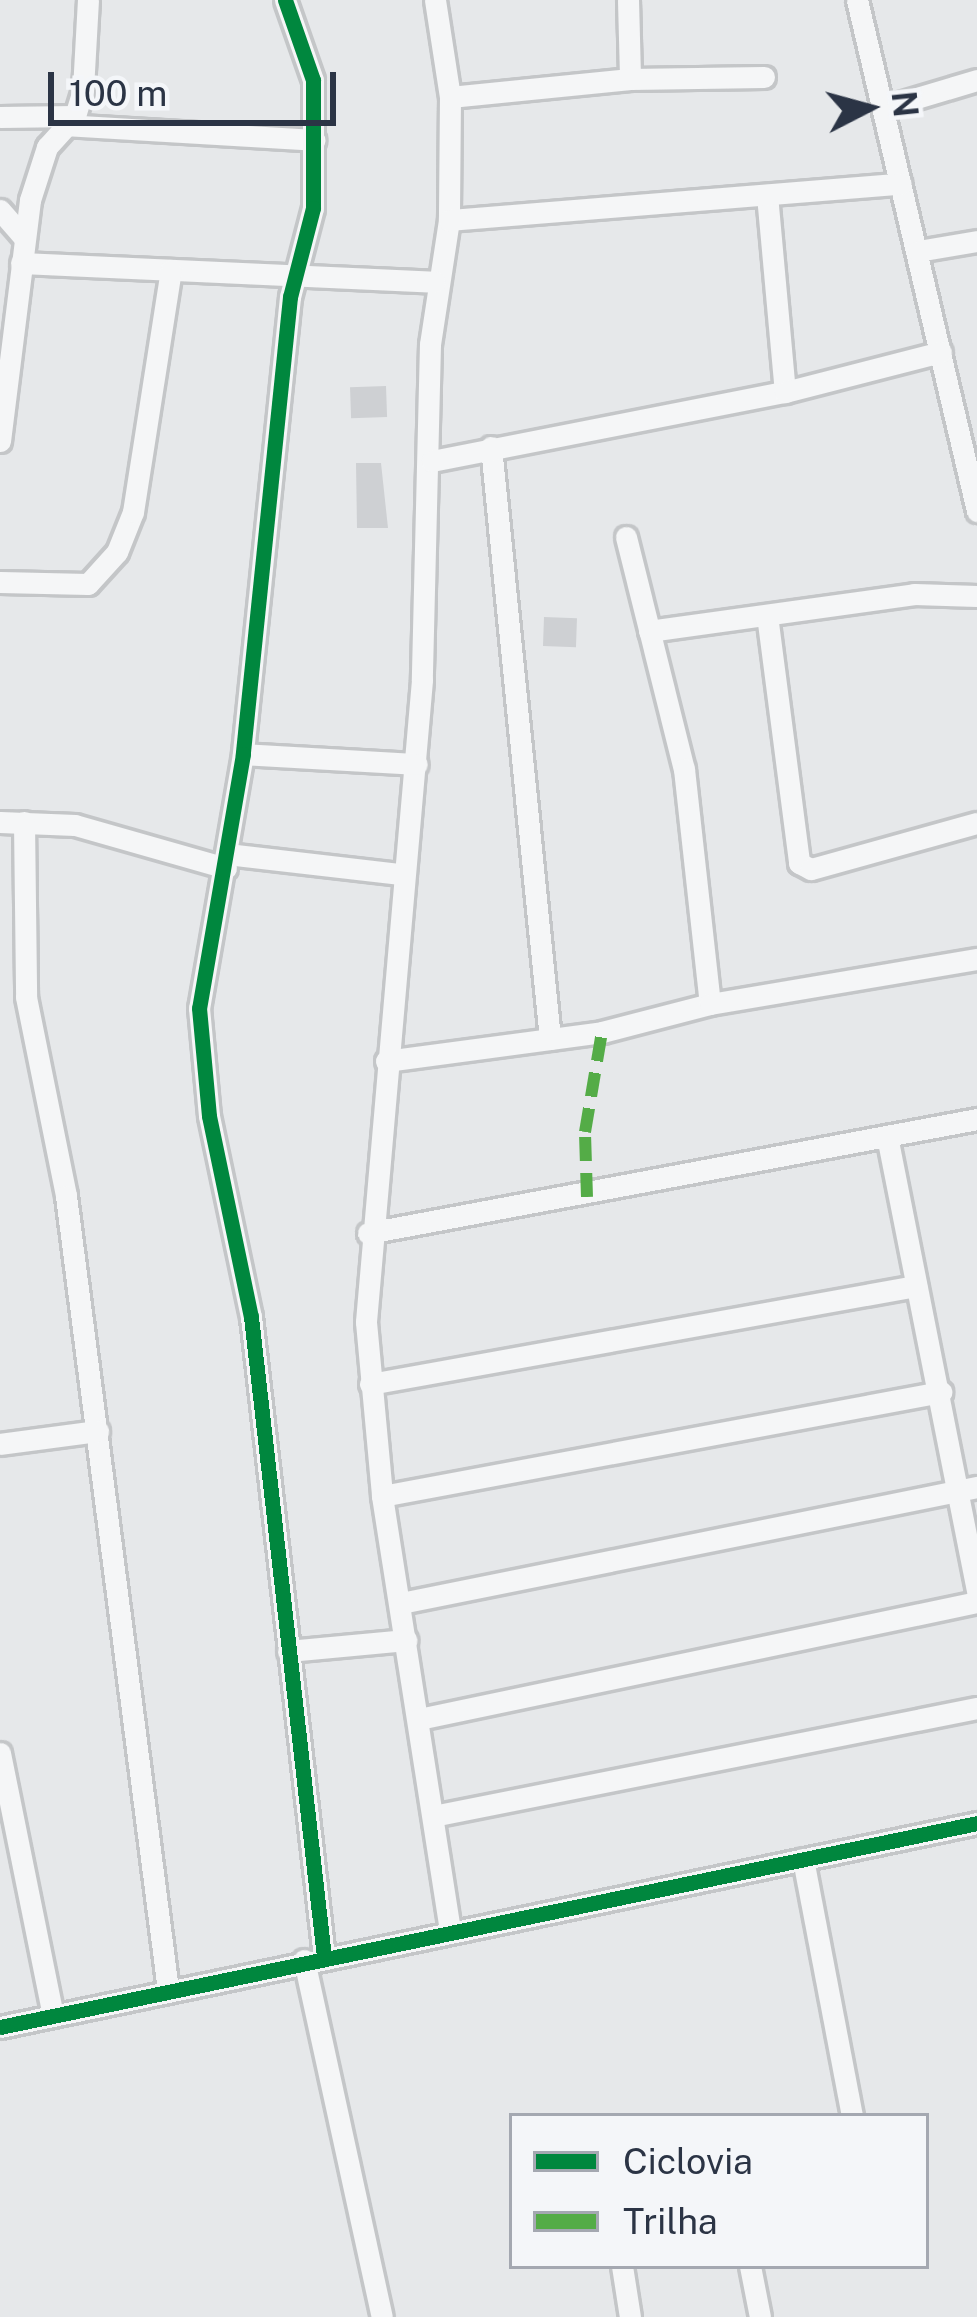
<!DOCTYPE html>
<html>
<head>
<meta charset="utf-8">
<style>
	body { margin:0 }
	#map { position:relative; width:977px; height:2317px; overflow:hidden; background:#e6e8ea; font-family:"Public Sans",sans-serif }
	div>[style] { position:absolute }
	.building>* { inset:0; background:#ced0d3; transform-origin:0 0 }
	.roads { filter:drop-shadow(3px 0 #c4c6c8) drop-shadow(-3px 0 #c4c6c8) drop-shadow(0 3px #c4c6c8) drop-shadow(0 -3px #c4c6c8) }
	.minor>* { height:21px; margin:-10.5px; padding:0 10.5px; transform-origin:10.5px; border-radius:10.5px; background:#f5f6f7 }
	.quiet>* { height:12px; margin-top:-6px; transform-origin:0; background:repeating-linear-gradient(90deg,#54ac47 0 24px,transparent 0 36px) }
	.cycleway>* { height:15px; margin:-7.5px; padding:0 7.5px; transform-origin:7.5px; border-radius:7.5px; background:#00873e }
	span { translate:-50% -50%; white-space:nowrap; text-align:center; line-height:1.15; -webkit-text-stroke:10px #f4f6f9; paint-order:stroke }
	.legend { position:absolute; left:509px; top:2113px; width:420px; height:156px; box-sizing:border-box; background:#f4f6f9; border:3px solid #a4a8b1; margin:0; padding:15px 21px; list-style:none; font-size:36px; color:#2b3445 }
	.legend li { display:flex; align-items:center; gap:24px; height:60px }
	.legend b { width:60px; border:3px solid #a4a8b1 }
	.north { position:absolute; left:809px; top:48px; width:120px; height:120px; -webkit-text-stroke:9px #f4f6f9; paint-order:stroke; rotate:84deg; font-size:33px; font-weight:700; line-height:48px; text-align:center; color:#2b3445 }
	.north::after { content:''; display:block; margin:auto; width:42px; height:54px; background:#2b3445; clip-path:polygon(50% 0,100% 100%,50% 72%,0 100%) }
	.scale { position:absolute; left:48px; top:72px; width:288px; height:54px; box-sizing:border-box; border:6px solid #2b3445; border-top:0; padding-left:15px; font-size:36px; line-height:42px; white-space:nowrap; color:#2b3445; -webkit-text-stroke:9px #f4f6f9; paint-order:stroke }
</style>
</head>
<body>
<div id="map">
	<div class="building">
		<i style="left:386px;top:386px;width:31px;height:36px;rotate:88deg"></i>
		<i style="clip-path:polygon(356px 463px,381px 463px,388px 528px,357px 528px)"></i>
		<i style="left:544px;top:617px;width:33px;height:29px;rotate:2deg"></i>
	</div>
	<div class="roads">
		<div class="minor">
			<i style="left:285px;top:0;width:85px;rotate:70.7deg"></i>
			<i style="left:313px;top:80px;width:128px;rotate:90deg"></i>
			<i style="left:313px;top:208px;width:92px;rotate:104.5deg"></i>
			<i style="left:290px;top:297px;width:459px;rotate:95.9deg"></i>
			<i style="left:243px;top:754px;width:258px;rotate:99.8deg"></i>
			<i style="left:199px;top:1008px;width:108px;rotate:84.7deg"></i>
			<i style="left:209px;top:1116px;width:205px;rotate:78.2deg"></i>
			<i style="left:251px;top:1317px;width:644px;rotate:83.49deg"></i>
			<i style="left:435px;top:0;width:98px;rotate:81.2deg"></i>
			<i style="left:450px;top:97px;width:123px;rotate:90.5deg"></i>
			<i style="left:449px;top:220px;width:125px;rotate:98.7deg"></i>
			<i style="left:430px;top:344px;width:336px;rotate:91.4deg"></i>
			<i style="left:422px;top:680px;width:644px;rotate:94.99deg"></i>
			<i style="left:366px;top:1322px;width:175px;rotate:84.7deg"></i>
			<i style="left:382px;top:1496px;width:440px;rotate:81.1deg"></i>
			<i style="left:628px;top:0;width:79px;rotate:88.5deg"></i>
			<i style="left:857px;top:0;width:525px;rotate:76.78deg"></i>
			<i style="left:450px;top:97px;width:181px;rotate:-5.7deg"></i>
			<i style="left:630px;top:79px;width:134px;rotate:-0.9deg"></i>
			<i style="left:883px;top:108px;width:98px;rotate:-16.6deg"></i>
			<i style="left:0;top:117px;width:75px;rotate:-0.8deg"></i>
			<i style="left:64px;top:125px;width:251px;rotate:3.4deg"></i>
			<i style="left:767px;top:195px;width:198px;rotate:84.8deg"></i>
			<i style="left:0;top:210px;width:35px;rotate:49deg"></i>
			<i style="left:449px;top:220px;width:453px;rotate:-4.6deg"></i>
			<i style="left:918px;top:251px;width:60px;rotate:-9.6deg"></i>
			<i style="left:21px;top:263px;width:414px;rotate:2.6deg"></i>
			<i style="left:0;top:441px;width:243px;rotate:-82.9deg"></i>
			<i style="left:30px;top:200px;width:56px;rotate:-72.2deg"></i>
			<i style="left:47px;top:147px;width:42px;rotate:-47.9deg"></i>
			<i style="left:75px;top:116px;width:28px;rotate:-73deg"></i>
			<i style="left:83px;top:89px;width:89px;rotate:-86.8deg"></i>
			<i style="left:491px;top:447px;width:595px;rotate:84.31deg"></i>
			<i style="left:432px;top:461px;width:360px;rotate:-11.1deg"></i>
			<i style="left:785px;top:392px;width:161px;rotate:-14.4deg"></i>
			<i style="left:626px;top:537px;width:239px;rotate:76deg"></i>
			<i style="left:684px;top:769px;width:236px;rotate:83.7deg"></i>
			<i style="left:0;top:582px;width:88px;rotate:1.3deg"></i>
			<i style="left:88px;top:584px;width:43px;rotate:-47.8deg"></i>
			<i style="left:117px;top:552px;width:43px;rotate:-68.2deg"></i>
			<i style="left:133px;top:512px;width:245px;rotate:-81.1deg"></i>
			<i style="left:767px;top:615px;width:250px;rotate:82.6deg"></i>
			<i style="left:799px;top:863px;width:13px;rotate:27deg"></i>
			<i style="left:811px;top:869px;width:172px;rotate:-15.5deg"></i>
			<i style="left:649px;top:631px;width:268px;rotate:-7.9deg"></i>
			<i style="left:914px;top:594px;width:63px;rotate:1.8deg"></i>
			<i style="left:243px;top:754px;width:174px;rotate:3.3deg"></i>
			<i style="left:0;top:822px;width:75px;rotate:2.3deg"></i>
			<i style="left:75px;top:825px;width:157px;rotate:15.9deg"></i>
			<i style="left:24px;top:822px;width:175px;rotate:89.3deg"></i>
			<i style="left:26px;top:997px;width:203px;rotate:78.6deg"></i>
			<i style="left:66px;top:1196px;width:801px;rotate:82.68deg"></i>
			<i style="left:227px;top:854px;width:175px;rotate:6.6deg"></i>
			<i style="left:386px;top:1061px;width:218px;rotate:-7.6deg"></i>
			<i style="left:602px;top:1032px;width:112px;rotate:-14.5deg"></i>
			<i style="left:710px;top:1004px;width:271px;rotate:-9.6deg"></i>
			<i style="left:887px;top:1136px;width:464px;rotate:78.8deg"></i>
			<i style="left:368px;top:1233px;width:620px;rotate:-10.6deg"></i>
			<i style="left:370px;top:1384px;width:555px;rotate:-10.18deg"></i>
			<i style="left:0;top:1444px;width:99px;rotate:-7.6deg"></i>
			<i style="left:382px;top:1496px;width:569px;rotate:-10.54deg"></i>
			<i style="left:401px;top:1603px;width:588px;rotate:-11.39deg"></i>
			<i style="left:288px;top:1651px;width:119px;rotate:-5.3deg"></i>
			<i style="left:419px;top:1719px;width:570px;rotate:-11.84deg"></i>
			<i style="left:0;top:1753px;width:267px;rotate:78.6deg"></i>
			<i style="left:433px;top:1816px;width:555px;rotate:-11.23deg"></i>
			<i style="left:803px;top:1859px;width:262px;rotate:79.2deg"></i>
			<i style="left:304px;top:1960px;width:365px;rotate:77.7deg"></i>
			<i style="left:0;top:2027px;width:998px;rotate:-11.79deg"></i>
			<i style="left:622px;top:2266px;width:52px;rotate:81.1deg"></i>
			<i style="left:750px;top:2266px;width:52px;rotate:78.9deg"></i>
		</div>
	</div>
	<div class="quiet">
		<i style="left:587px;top:1197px;width:65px;rotate:-91.8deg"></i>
		<i style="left:585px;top:1132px;width:101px;rotate:-80.4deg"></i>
	</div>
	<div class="cycleway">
		<i style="left:285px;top:0;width:85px;rotate:70.7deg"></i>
		<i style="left:313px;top:80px;width:128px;rotate:90deg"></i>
		<i style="left:313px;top:208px;width:92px;rotate:104.5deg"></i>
		<i style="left:290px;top:297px;width:459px;rotate:95.9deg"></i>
		<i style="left:243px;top:754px;width:258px;rotate:99.8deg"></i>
		<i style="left:199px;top:1008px;width:108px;rotate:84.7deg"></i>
		<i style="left:209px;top:1116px;width:205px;rotate:78.2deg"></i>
		<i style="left:251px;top:1317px;width:644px;rotate:83.49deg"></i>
		<i style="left:0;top:2027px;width:998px;rotate:-11.79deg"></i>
	</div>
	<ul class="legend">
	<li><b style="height:15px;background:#00873e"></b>Ciclovia</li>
	<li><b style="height:15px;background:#54ac47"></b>Trilha</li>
	</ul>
	<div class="north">N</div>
	<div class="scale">100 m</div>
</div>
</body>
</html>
